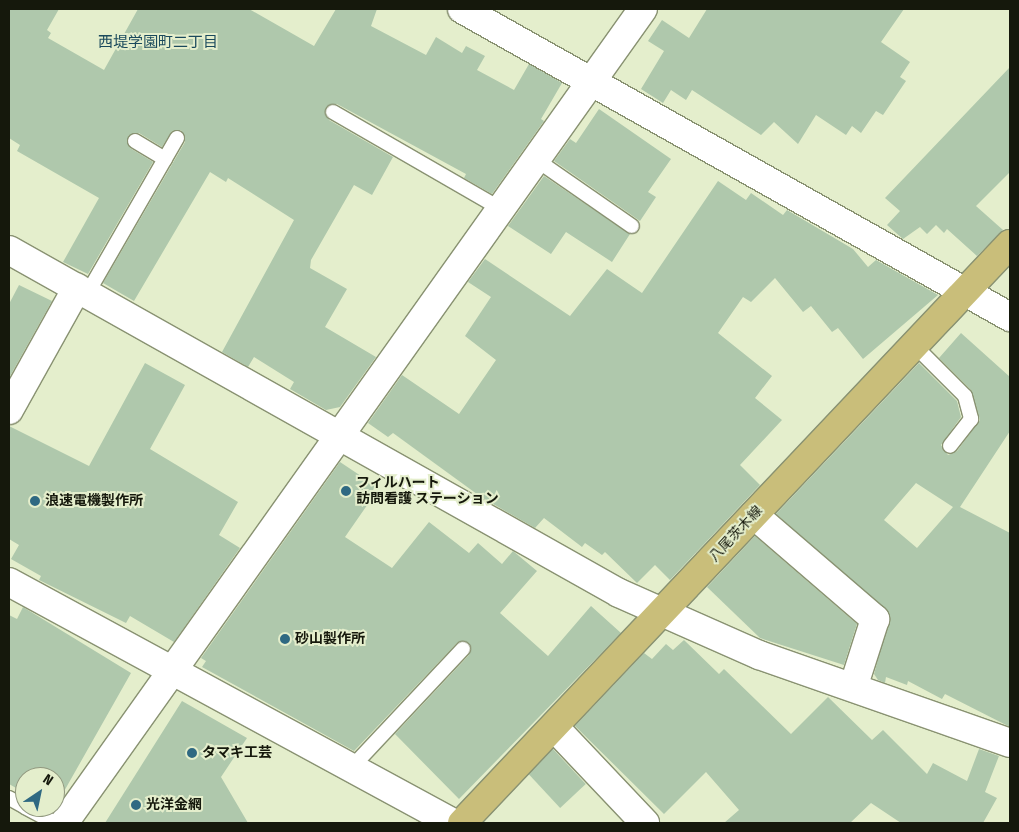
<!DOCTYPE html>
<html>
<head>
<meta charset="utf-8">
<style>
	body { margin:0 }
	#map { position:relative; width:1019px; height:832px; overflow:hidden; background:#e4eecc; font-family:"Fira Sans Condensed","Noto Sans JP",sans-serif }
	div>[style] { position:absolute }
	.building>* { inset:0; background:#afc8ac; transform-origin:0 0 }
	.roads { filter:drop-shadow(1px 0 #899272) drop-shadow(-1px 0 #899272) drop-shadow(0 1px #899272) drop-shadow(0 -1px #899272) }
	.service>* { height:14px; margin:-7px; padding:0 7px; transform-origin:7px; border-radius:7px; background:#fff }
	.minor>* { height:28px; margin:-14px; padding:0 14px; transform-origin:14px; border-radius:14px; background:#fff }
	.tertiary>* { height:28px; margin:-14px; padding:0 14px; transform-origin:14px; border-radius:14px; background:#fff }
	.primary>* { height:28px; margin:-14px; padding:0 14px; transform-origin:14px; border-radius:14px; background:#c9be7a }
	.dots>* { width:14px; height:14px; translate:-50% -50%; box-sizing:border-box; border:2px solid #e4eecc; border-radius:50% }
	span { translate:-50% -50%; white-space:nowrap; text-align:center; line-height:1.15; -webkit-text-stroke:4px #e4eecc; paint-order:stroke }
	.poi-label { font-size:14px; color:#15180c; font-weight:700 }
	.left { translate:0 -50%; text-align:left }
	.street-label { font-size:14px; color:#15180c }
	.neighbourhood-label { font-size:15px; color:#1a495c }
	.frame { position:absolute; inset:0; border:10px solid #15180c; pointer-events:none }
	.north { position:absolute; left:15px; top:767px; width:50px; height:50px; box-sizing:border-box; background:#e4eecc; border:1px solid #91987f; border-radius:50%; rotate:34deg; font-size:14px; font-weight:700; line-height:20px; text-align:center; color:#15180c }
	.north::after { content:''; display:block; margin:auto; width:18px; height:22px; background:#2f6982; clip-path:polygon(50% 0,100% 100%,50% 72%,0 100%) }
</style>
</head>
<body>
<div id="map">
	<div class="building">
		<i style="clip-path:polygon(9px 9px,59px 9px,47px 30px,51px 33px,48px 38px,104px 70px,138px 9px,249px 9px,314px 46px,336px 9px,377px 9px,371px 26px,426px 55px,436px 37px,462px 53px,466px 46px,485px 56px,477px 70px,514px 90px,529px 64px,562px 83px,541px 119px,544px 121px,492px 194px,464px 178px,466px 174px,337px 104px,326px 107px,329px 120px,393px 157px,372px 195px,354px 185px,311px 260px,310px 268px,347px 289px,325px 327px,376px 357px,340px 407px,326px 410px,290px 389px,294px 382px,254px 357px,248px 367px,222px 352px,294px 220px,228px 178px,226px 182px,210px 172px,134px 301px,103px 283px,185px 142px,181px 130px,172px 131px,162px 147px,139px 133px,128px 136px,130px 148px,153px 162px,88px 274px,63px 262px,99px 198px,17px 151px,20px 145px,9px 138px)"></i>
		<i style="clip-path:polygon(707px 9px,904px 9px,881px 42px,910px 62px,900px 77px,906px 81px,883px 115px,876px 111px,861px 133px,852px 126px,846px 135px,816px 115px,798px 144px,774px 122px,761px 135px,692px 90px,686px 100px,671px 90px,663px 103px,641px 89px,664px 51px,648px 41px,662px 20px,689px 38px)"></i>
		<i style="clip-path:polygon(1010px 67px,1010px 172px,976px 206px,1003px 230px,977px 256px,947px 229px,944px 233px,936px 225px,927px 234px,920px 227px,903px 239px,887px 225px,900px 211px,885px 198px)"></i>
		<i style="clip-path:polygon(599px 109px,671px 159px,648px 192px,656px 197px,640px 221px,554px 161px,570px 139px,576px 143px)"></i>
		<i style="clip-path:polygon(544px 176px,630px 234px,612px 262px,566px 232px,551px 254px,508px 226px)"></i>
		<i style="clip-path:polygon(718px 181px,746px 200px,751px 193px,783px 215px,787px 210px,853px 249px,868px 267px,876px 260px,938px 295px,863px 359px,838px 328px,832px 332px,811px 306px,803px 312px,775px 278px,751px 302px,743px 297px,718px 333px,772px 376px,755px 398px,782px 420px,740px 465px,760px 485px,670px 580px,655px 565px,637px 583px,605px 552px,602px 555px,585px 543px,582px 547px,544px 518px,535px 528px,481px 497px,393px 433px,388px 437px,368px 423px,402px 375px,459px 414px,496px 360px,465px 336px,491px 297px,468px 282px,485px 259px,570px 316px,607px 269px,642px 293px)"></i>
		<i style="clip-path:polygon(19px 285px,52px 301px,9px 378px,9px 304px)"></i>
		<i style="clip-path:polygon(evenodd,961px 333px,1010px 377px,1010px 431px,960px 507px,1010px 533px,1010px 727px,945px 694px,942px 699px,908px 681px,907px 685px,886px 677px,885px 683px,878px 680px,874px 674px,890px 614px,776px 514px,919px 363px,957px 401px,961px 417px,941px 445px,948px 455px,957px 451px,980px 420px,971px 390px,939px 358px,961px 333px,916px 483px,953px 507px,917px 548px,884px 520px,916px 483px)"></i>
		<i style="clip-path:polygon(145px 363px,185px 385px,150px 449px,238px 502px,219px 535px,240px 548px,174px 642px,130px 616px,126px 623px,39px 580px,41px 576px,11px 559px,19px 545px,9px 539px,9px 426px,89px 466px)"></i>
		<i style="clip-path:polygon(340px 462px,379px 488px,345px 537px,392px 568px,429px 522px,469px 553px,478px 543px,502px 564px,513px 551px,537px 571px,500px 613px,548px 656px,591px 606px,621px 633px,459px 799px,395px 734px,469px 655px,471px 647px,465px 641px,457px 643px,354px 751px,202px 667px,206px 661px,201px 658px)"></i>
		<i style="clip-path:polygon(755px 536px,857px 624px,844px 665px,760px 638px,707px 587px)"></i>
		<i style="clip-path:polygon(23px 607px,131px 673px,54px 809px,50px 807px,55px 807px,55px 777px,25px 777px,25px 793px,9px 784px,9px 615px,17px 619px)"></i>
		<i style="clip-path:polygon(684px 640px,719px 674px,724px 669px,791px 734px,828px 697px,872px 740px,883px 730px,927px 774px,933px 763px,967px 781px,979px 749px,999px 756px,985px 792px,997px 798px,983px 823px,901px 823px,871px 803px,850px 823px,724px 823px,739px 810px,706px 772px,664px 814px,575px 726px,644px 653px,652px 659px,666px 644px,673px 650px)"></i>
		<i style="clip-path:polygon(182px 701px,247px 738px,221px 777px,248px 823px,105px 823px)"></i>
		<i style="left:553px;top:749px;width:48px;height:35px;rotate:47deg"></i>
	</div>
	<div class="roads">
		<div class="service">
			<i style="left:333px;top:112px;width:196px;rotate:30deg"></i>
			<i style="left:135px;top:141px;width:35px;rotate:31deg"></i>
			<i style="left:538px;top:161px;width:114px;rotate:34.7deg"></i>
			<i style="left:87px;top:294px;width:180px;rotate:-60deg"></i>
			<i style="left:914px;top:345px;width:72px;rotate:45deg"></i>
			<i style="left:965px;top:396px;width:24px;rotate:75deg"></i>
			<i style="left:971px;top:419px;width:34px;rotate:128deg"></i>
			<i style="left:352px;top:767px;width:162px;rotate:-46.8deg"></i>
			<i style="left:9px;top:798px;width:18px;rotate:29deg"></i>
			<i style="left:25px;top:807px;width:34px;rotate:28deg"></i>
		</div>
		<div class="minor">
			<i style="left:462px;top:9px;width:629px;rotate:29.34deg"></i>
			<i style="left:9px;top:410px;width:140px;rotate:-60.9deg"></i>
			<i style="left:754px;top:515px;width:160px;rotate:40.7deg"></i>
			<i style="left:875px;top:619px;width:69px;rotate:107.7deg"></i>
			<i style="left:9px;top:582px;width:505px;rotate:28.49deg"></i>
			<i style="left:555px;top:728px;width:131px;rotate:46.5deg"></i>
			<i style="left:64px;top:823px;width:999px;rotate:-54.58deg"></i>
		</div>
		<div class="tertiary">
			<i style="left:9px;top:250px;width:700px;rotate:29.35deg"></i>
			<i style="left:619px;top:593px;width:153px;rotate:23.9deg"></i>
			<i style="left:759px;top:655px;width:266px;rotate:19.3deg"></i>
		</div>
		<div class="primary">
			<i style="left:462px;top:823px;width:797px;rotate:-46.58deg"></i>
		</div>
	</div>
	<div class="dots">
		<i style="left:346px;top:491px;background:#2f6982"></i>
		<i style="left:35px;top:501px;background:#2f6982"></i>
		<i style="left:285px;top:639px;background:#2f6982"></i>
		<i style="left:192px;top:753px;background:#2f6982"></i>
		<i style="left:136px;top:805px;background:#2f6982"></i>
	</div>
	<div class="poi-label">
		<span class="left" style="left:356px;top:491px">フィルハート<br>訪問看護 ステーション</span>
		<span class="left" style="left:45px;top:501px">浪速電機製作所</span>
		<span class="left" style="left:295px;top:639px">砂山製作所</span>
		<span class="left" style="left:202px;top:753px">タマキ工芸</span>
		<span class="left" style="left:146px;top:805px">光洋金網</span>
	</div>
	<div class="street-label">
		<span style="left:736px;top:534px;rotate:-47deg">八尾茨木線</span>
	</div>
	<div class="neighbourhood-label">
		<span style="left:158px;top:43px">西堤学園町二丁目</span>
	</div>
	<div class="frame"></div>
	<div class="north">N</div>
</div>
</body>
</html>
